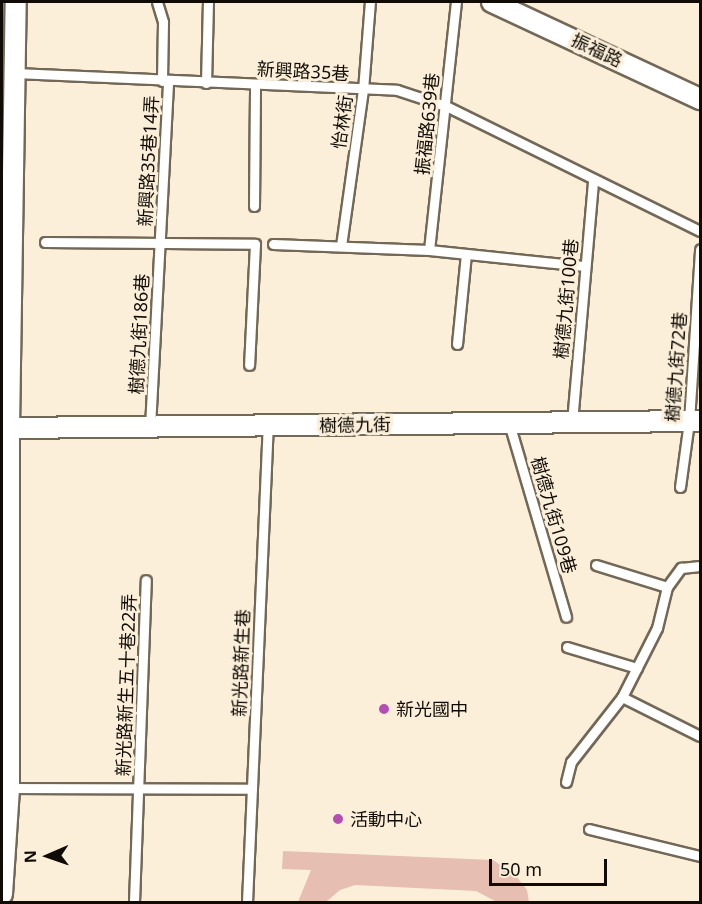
<!DOCTYPE html>
<html>
<head>
<meta charset="utf-8">
<style>
	body { margin:0 }
	#map { position:relative; width:702px; height:904px; overflow:hidden; background:#fcefda; font-family:"Noto Sans","Noto Sans TC",sans-serif }
	div>[style] { position:absolute }
	.green>* { inset:0; background:#e7beb2 }
	.roads { filter:drop-shadow(2px 0 #736856) drop-shadow(-2px 0 #736856) drop-shadow(0 2px #736856) drop-shadow(0 -2px #736856) }
	.service>* { height:9px; margin:-4.5px; padding:0 4.5px; transform-origin:4.5px; border-radius:4.5px; background:#fff }
	.minor>* { height:20px; margin:-10px; padding:0 10px; transform-origin:10px; border-radius:10px; background:#fff }
	.dots>* { width:16px; height:16px; translate:-50% -50%; box-sizing:border-box; border:3px solid #fcefda; border-radius:50% }
	span { translate:-50% -50%; white-space:nowrap; text-align:center; line-height:1.15; -webkit-text-stroke:6px #fcefda; paint-order:stroke }
	.street-label { font-size:18px; color:#100c05 }
	.poi-label { font-size:18px; color:#100c05 }
	.left { translate:0 -50%; text-align:left }
	.frame { position:absolute; inset:0; border:3px solid #100c05; pointer-events:none }
	.north { position:absolute; left:18px; top:826px; width:60px; height:60px; -webkit-text-stroke:4px #fcefda; paint-order:stroke; rotate:268deg; font-size:16px; font-weight:700; line-height:24px; text-align:center; color:#100c05 }
	.north::after { content:''; display:block; margin:auto; width:21px; height:27px; background:#100c05; clip-path:polygon(50% 0,100% 100%,50% 72%,0 100%) }
	.scale { position:absolute; left:489px; top:859px; width:118px; height:27px; box-sizing:border-box; border:3px solid #100c05; border-top:0; padding-left:8px; font-size:18px; line-height:21px; white-space:nowrap; color:#100c05; -webkit-text-stroke:4px #fcefda; paint-order:stroke }
</style>
</head>
<body>
<div id="map">
	<div class="green">
		<i style="clip-path:polygon(283px 851px,493px 860px,516px 876px,527px 890px,529px 902px,497px 902px,476px 891px,355px 885px,340px 890px,326px 902px,298px 902px,311px 870px,282px 869px)"></i>
	</div>
	<div class="roads">
		<div class="service">
			<i style="left:157px;top:2px;width:21px;rotate:73deg"></i>
			<i style="left:163px;top:22px;width:59px;rotate:91deg"></i>
			<i style="left:15px;top:73px;width:382px;rotate:2.5deg"></i>
			<i style="left:397px;top:90px;width:52px;rotate:18.1deg"></i>
			<i style="left:446px;top:106px;width:283px;rotate:26.2deg"></i>
			<i style="left:206px;top:83px;width:81px;rotate:-88.6deg"></i>
			<i style="left:254px;top:206px;width:121px;rotate:-89.5deg"></i>
			<i style="left:45px;top:242px;width:210px;rotate:0.5deg"></i>
			<i style="left:255px;top:244px;width:121px;rotate:92.8deg"></i>
			<i style="left:273px;top:244px;width:156px;rotate:2.2deg"></i>
			<i style="left:429px;top:250px;width:157px;rotate:5.9deg"></i>
			<i style="left:341px;top:246px;width:158px;rotate:-82deg"></i>
			<i style="left:363px;top:90px;width:88px;rotate:-85.5deg"></i>
			<i style="left:429px;top:250px;width:249px;rotate:-83.8deg"></i>
			<i style="left:457px;top:344px;width:90px;rotate:-84.3deg"></i>
			<i style="left:572px;top:422px;width:243px;rotate:-85deg"></i>
			<i style="left:509px;top:423px;width:202px;rotate:73.6deg"></i>
			<i style="left:150px;top:427px;width:346px;rotate:-87deg"></i>
			<i style="left:680px;top:487px;width:67px;rotate:-82.2deg"></i>
			<i style="left:689px;top:421px;width:172px;rotate:-86.3deg"></i>
			<i style="left:596px;top:565px;width:74px;rotate:17.2deg"></i>
			<i style="left:567px;top:647px;width:73px;rotate:16.7deg"></i>
			<i style="left:622px;top:697px;width:87px;rotate:26.6deg"></i>
			<i style="left:566px;top:782px;width:21px;rotate:-76deg"></i>
			<i style="left:571px;top:762px;width:83px;rotate:-51.9deg"></i>
			<i style="left:622px;top:697px;width:77px;rotate:-63.1deg"></i>
			<i style="left:657px;top:628px;width:42px;rotate:-76.3deg"></i>
			<i style="left:667px;top:587px;width:24px;rotate:-54deg"></i>
			<i style="left:681px;top:568px;width:19px;rotate:-6deg"></i>
			<i style="left:9px;top:788px;width:243px;rotate:0.2deg"></i>
			<i style="left:589px;top:829px;width:114px;rotate:13.7deg"></i>
			<i style="left:134px;top:902px;width:322px;rotate:-87.9deg"></i>
			<i style="left:247px;top:902px;width:476px;rotate:-87.5deg"></i>
		</div>
		<div class="minor">
			<i style="left:492px;top:2px;width:230px;rotate:25deg"></i>
			<i style="left:9px;top:428px;width:691px;rotate:-0.58deg"></i>
			<i style="left:2px;top:894px;width:106px;rotate:-86.2deg"></i>
			<i style="left:9px;top:788px;width:360px;rotate:-90deg"></i>
			<i style="left:9px;top:428px;width:426px;rotate:-89.1deg"></i>
		</div>
	</div>
	<div class="dots">
		<i style="left:384px;top:709px;background:#b54eb1"></i>
		<i style="left:338px;top:819px;background:#b54eb1"></i>
	</div>
	<div class="street-label">
		<span style="left:597px;top:50px;rotate:25deg">振福路</span>
		<span style="left:303px;top:71px;rotate:3deg">新興路35巷</span>
		<span style="left:342px;top:122px;rotate:-82deg">怡林街</span>
		<span style="left:427px;top:124px;rotate:-84deg">振福路639巷</span>
		<span style="left:148px;top:161px;rotate:-87deg">新興路35巷14弄</span>
		<span style="left:566px;top:299px;rotate:-85deg">樹德九街100巷</span>
		<span style="left:139px;top:334px;rotate:-87deg">樹德九街186巷</span>
		<span style="left:676px;top:367px;rotate:-86deg">樹德九街72巷</span>
		<span style="left:355px;top:425px;rotate:-1deg">樹德九街</span>
		<span style="left:554px;top:515px;rotate:74deg">樹德九街109巷</span>
		<span style="left:241px;top:663px;rotate:-88deg">新光路新生巷</span>
		<span style="left:126px;top:685px;rotate:-88deg">新光路新生五十巷22弄</span>
	</div>
	<div class="poi-label">
		<span class="left" style="left:396px;top:709px">新光國中</span>
		<span class="left" style="left:350px;top:819px">活動中心</span>
	</div>
	<div class="frame"></div>
	<div class="north">N</div>
	<div class="scale">50 m</div>
</div>
</body>
</html>
